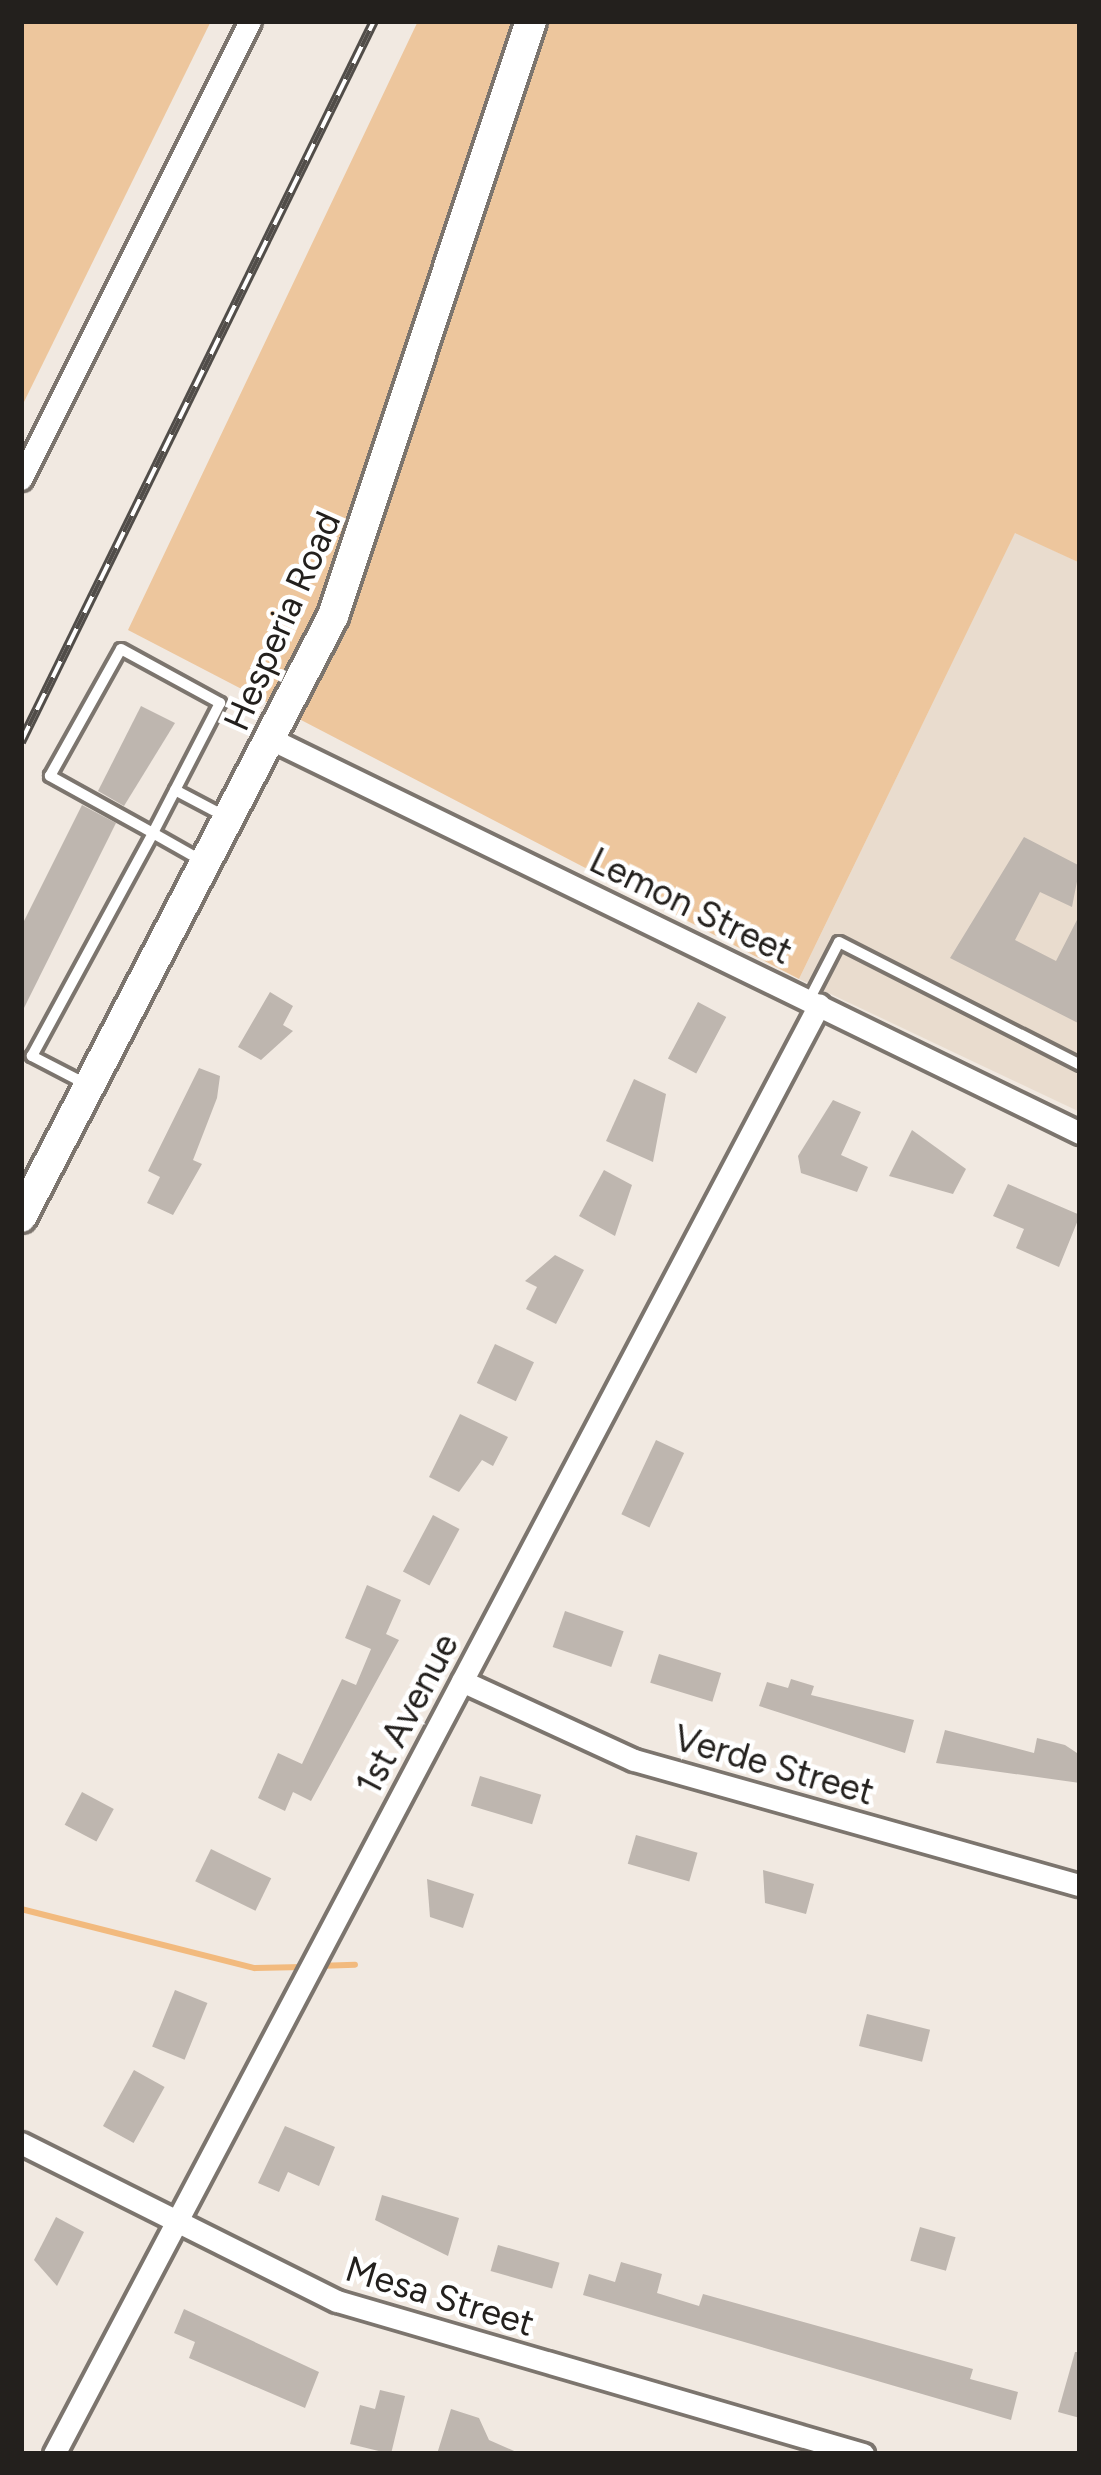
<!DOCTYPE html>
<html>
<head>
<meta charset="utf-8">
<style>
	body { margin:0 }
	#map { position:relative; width:1101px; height:2475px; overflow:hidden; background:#f1e9e1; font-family:Figtree,sans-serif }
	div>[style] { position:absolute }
	.built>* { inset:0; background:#e9dcce }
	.green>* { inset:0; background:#edc69d }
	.stream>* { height:6px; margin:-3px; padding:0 3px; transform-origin:3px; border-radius:3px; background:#f2ba7e }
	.building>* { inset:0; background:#beb6af; transform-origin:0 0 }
	.roads { filter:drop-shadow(3px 0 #7c756e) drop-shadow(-3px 0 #7c756e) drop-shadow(0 3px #7c756e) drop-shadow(0 -3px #7c756e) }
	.service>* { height:10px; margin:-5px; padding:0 5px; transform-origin:5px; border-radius:5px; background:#fff }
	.minor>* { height:21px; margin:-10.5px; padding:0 10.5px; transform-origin:10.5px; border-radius:10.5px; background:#fff }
	.secondary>* { height:30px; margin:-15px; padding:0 15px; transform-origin:15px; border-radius:15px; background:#fff }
	.rail>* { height:10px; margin-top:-5px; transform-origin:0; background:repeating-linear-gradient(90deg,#fff 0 18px,#514d49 0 36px); box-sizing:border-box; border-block:3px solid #514d49 }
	span { translate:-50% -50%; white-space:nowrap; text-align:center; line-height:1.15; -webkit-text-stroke:9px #fff; paint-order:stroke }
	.street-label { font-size:36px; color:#23201d }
	.frame { position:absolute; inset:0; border:24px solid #23201d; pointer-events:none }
</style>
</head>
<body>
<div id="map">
	<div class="built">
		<i style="clip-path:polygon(1015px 532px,1080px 563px,1080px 1112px,799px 979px)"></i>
	</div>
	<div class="green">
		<i style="clip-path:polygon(21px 21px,211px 21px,21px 408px)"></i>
		<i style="clip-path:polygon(418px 21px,1080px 21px,1080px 563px,1015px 533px,799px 979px,128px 630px)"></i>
	</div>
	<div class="stream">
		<i style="left:21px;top:1909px;width:241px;rotate:14.2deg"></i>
		<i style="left:255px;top:1968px;width:48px;rotate:-1.2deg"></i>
		<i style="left:317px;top:1966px;width:38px;rotate:-2deg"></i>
	</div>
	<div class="building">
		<i style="clip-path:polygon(141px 706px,175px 723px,124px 806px,98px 791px)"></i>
		<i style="clip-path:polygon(82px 805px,116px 823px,21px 1014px,21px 927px)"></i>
		<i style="clip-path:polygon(1024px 837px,1080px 866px,1072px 907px,1040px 892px,1015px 940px,1056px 961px,1080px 914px,1080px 1024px,950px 958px)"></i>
		<i style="clip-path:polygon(270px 992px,293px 1006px,283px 1025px,293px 1031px,261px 1060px,238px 1047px)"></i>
		<i style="left:698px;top:1002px;width:32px;height:64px;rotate:28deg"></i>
		<i style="clip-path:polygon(199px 1068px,220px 1076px,217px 1098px,193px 1160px,202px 1164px,173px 1215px,147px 1203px,160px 1177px,148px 1171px)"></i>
		<i style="clip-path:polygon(634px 1079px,666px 1094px,653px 1162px,606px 1141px)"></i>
		<i style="clip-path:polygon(833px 1100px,861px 1112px,841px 1155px,868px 1167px,857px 1192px,801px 1173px,798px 1156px)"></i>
		<i style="clip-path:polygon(912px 1130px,966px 1169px,953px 1194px,889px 1176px)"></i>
		<i style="clip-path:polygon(604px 1170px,632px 1185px,615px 1236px,579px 1216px)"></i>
		<i style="clip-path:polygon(1008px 1184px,1080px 1215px,1059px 1267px,1016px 1248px,1024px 1229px,993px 1216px)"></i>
		<i style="clip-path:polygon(555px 1255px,584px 1270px,556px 1324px,526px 1309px,537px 1287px,525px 1281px)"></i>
		<i style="left:495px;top:1344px;width:43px;height:43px;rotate:25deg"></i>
		<i style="clip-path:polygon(460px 1414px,508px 1437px,493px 1466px,482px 1460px,459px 1492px,429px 1477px)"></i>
		<i style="left:656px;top:1440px;width:31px;height:82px;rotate:25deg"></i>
		<i style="left:433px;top:1515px;width:30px;height:64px;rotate:28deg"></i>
		<i style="clip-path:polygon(367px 1585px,401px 1600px,386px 1634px,399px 1640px,311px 1801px,293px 1792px,285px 1811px,258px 1798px,278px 1753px,302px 1764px,342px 1679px,356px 1685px,371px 1649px,345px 1638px)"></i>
		<i style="left:565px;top:1611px;width:62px;height:38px;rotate:19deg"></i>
		<i style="left:659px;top:1654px;width:65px;height:30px;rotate:17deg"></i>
		<i style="clip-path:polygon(791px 1679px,814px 1686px,811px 1695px,914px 1720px,905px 1753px,759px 1706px,767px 1682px,788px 1688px)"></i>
		<i style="clip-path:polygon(945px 1730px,1034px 1753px,1037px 1738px,1065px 1745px,1080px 1755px,1080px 1783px,936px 1763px)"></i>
		<i style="left:480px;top:1776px;width:64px;height:31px;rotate:17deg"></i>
		<i style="left:82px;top:1792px;width:36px;height:37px;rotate:28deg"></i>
		<i style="left:636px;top:1835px;width:64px;height:30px;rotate:16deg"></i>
		<i style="left:211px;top:1849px;width:67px;height:36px;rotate:26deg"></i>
		<i style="clip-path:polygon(763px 1870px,814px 1884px,806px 1914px,765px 1903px)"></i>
		<i style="clip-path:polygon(427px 1879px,474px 1894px,463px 1928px,430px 1917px)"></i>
		<i style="left:175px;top:1990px;width:35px;height:61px;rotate:22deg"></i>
		<i style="left:867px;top:2014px;width:65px;height:33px;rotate:14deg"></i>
		<i style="left:134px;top:2070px;width:35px;height:64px;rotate:29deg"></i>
		<i style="clip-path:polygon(285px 2126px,335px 2147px,319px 2186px,288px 2172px,279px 2192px,258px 2183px)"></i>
		<i style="clip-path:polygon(382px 2195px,459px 2218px,448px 2256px,375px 2220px)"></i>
		<i style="clip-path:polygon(56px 2217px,84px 2232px,57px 2286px,34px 2260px)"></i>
		<i style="left:920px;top:2227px;width:37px;height:35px;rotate:16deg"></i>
		<i style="left:498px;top:2245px;width:64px;height:27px;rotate:16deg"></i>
		<i style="clip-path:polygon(621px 2262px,662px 2274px,657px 2293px,699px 2306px,703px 2294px,973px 2369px,970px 2379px,1018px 2392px,1011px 2420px,583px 2295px,589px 2274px,615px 2282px)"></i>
		<i style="clip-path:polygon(184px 2309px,319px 2372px,305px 2408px,189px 2358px,195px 2342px,174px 2333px)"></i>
		<i style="clip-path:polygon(1075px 2352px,1080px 2352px,1080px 2418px,1058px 2412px)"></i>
		<i style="clip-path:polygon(380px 2390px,405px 2396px,391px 2454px,350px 2444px,360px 2405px,375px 2409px)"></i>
		<i style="clip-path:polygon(451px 2409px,479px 2418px,489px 2440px,521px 2454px,437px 2454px)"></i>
	</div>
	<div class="roads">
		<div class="service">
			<i style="left:121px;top:649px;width:113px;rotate:28.6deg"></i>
			<i style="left:220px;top:703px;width:146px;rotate:117.3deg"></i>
			<i style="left:153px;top:833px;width:118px;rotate:-151deg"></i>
			<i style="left:50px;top:776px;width:145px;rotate:-60.8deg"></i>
			<i style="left:175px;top:790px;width:60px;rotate:27.8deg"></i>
			<i style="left:809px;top:1000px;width:65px;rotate:-62.7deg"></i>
			<i style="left:839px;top:942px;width:271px;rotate:27deg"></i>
			<i style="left:84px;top:1083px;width:59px;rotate:-152.6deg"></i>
			<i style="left:32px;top:1056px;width:254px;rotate:-61.5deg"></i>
			<i style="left:153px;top:833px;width:59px;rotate:29.6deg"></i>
		</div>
		<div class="minor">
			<i style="left:21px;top:479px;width:512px;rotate:-63.43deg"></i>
			<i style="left:273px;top:740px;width:898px;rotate:25.97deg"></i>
			<i style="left:462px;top:1681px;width:189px;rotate:24.7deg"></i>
			<i style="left:634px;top:1760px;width:463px;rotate:15.7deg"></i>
			<i style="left:21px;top:2143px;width:353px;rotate:26.6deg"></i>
			<i style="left:337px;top:2301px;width:548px;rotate:16.22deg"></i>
			<i style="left:54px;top:2454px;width:1639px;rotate:-62.17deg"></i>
		</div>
		<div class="secondary">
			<i style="left:21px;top:1217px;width:677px;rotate:-62.56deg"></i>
			<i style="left:333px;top:616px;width:627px;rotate:-71.59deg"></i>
		</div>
	</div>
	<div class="rail">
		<i style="left:21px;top:742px;width:803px;rotate:-63.91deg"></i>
	</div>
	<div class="street-label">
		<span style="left:282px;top:621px;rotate:-66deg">Hesperia Road</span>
		<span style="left:691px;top:906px;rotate:26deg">Lemon Street</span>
		<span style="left:407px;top:1714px;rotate:-62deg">1st Avenue</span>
		<span style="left:774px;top:1765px;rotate:16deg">Verde Street</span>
		<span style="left:440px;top:2296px;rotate:17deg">Mesa Street</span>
	</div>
	<div class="frame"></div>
</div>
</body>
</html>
